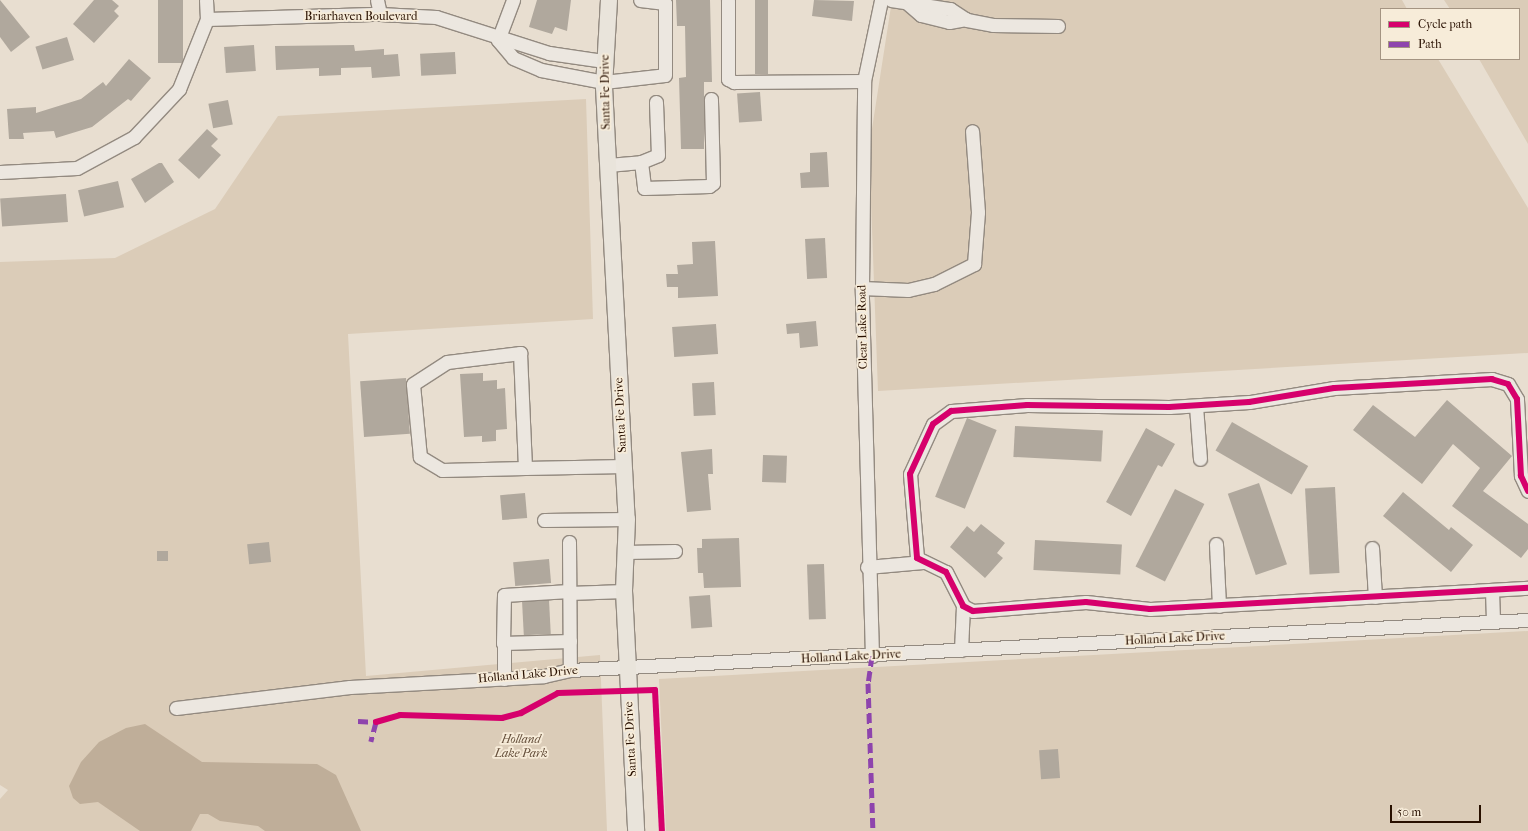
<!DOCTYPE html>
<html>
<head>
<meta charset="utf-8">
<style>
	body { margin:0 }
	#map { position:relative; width:1528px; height:831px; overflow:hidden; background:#e8ded0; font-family:"IM FELL French Canon",serif }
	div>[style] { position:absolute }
	.green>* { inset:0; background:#dbccb8 }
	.water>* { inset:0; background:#bfae99 }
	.building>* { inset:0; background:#b0a89d; transform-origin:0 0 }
	.roads { filter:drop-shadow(1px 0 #938a80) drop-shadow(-1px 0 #938a80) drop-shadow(0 1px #938a80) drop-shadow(0 -1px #938a80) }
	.minor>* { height:13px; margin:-6.5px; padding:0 6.5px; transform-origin:6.5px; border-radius:6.5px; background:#ece7e0 }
	.major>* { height:16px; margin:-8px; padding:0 8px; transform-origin:8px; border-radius:8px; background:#e9e4db }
	.quiet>* { height:5px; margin-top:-2.5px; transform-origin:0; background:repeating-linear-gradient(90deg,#8e44ad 0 10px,transparent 0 15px) }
	.cycleway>* { height:6px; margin:-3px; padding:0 3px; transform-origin:3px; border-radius:3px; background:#d6006c }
	span { translate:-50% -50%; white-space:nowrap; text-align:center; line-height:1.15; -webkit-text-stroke:3.5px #f7ecd9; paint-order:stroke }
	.street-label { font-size:12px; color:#281000 }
	.park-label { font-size:12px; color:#634d39; font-style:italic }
	.legend { position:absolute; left:1380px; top:8px; width:140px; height:52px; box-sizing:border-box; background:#f7ecd9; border:1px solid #a49482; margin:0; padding:5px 7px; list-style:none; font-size:12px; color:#281000 }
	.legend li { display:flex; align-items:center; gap:8px; height:20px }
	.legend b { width:20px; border:1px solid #a49482 }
	.scale { position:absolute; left:1390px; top:805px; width:91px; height:18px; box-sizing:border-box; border:2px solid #281000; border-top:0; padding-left:5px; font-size:12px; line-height:14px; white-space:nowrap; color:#281000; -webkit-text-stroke:3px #f7ecd9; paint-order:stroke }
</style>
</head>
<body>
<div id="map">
	<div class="green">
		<i style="clip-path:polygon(892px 0,1402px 0,1407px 9px,1381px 9px,1381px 59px,1438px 59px,1528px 208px,1528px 353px,878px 391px,869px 148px)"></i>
		<i style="clip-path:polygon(1444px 0,1528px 0,1528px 144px,1479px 59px,1519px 59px,1519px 9px,1450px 9px)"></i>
		<i style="clip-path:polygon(586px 99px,593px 319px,348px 334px,366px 676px,600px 655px,607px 831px,0 831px,0 799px,8px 790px,0 785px,0 262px,115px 258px,215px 209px,278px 116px)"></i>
		<i style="clip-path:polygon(1528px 631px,1528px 831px,666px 831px,659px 679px)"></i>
	</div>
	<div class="water">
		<i style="clip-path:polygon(145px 724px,202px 762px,317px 764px,336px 775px,361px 831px,265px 831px,258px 826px,220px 821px,208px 814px,200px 814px,191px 831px,140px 831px,98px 802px,80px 804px,73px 798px,69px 786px,81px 762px,99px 742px,126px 728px)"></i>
	</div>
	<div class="building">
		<i style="clip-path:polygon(0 0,30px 37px,11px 52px,0 37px)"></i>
		<i style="clip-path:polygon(94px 0,112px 0,119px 6px,114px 11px,119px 16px,94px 43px,73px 24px)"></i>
		<i style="left:158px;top:0;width:25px;height:63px"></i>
		<i style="clip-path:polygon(537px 0,571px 0,567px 31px,555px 27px,552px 34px,529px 27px)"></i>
		<i style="clip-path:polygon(676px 0,710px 0,712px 82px,704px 82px,704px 149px,681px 149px,679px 78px,686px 77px,685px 26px,677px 26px)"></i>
		<i style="left:755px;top:0;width:13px;height:74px"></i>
		<i style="clip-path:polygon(814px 0,854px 1px,852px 21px,812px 16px)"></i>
		<i style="left:67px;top:37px;width:24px;height:33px;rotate:73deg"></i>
		<i style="left:254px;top:45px;width:26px;height:30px;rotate:86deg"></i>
		<i style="clip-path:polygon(354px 45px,355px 51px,384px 49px,384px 55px,398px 54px,400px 76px,372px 78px,371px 67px,341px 68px,341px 75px,319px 76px,319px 68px,276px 70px,275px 46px)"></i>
		<i style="left:455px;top:52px;width:22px;height:35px;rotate:87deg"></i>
		<i style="clip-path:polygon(129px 59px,151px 78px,131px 101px,128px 99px,92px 127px,56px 138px,54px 131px,23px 133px,24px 139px,9px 139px,7px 109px,36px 107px,36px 113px,81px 99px,103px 82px,106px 86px)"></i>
		<i style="left:760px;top:92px;width:29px;height:23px;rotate:86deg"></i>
		<i style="left:228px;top:100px;width:25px;height:20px;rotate:79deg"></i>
		<i style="clip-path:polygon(207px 129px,218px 139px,211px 146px,221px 155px,199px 179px,178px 160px)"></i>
		<i style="clip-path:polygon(827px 152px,829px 187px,801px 188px,800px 173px,810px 172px,810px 153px)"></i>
		<i style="clip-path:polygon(159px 163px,162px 163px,174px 182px,145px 203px,131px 179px)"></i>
		<i style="left:118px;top:181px;width:27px;height:41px;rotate:77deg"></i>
		<i style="left:66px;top:194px;width:28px;height:66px;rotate:86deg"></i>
		<i style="left:825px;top:238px;width:40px;height:20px;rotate:87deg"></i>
		<i style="clip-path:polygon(715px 241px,718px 296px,678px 298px,678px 287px,667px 287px,666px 274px,678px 274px,677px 265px,693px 264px,692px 242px)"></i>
		<i style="clip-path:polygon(816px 321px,818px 346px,800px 348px,799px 333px,787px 334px,786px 324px)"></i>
		<i style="left:716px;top:324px;width:30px;height:44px;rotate:86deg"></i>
		<i style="clip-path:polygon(483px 373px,483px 381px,497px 380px,497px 389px,505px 388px,507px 429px,496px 430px,496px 441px,482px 442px,482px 436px,464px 437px,460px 374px)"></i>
		<i style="left:406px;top:378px;width:56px;height:46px;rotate:86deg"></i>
		<i style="left:714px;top:382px;width:33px;height:22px;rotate:87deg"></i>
		<i style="clip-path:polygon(1447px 400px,1512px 456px,1483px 491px,1528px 524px,1528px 549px,1521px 558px,1452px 506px,1480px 468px,1453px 444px,1422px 484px,1353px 430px,1373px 405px,1415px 437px)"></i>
		<i style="left:967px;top:418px;width:32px;height:85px;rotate:22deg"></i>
		<i style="left:1232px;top:422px;width:88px;height:33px;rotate:30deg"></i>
		<i style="left:1015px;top:426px;width:88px;height:31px;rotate:3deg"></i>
		<i style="clip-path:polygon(1146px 428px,1175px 444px,1162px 467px,1158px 465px,1131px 516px,1106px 502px)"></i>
		<i style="clip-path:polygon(712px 449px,713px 474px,708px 474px,711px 510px,687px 512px,681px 452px)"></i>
		<i style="left:763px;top:455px;width:24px;height:27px;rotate:2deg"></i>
		<i style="left:1259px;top:483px;width:86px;height:33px;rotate:71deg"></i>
		<i style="left:1335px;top:487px;width:86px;height:30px;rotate:87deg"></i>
		<i style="left:1175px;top:489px;width:33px;height:87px;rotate:27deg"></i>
		<i style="clip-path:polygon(1403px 492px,1449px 530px,1451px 527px,1473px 545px,1451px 572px,1383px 516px)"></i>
		<i style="left:525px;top:493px;width:25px;height:25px;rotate:85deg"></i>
		<i style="clip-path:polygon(981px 524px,1005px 543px,997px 553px,1003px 558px,985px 578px,950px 547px,967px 526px,974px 532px)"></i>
		<i style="clip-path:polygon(739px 538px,741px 587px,704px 588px,703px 573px,698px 573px,697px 548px,702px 548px,702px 539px)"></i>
		<i style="left:1035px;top:540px;width:87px;height:30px;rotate:3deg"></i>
		<i style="left:269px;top:542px;width:20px;height:22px;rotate:84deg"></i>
		<i style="left:168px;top:551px;width:10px;height:11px;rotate:90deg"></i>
		<i style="left:549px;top:559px;width:24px;height:36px;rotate:85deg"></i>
		<i style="left:824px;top:564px;width:55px;height:17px;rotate:88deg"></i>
		<i style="left:710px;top:595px;width:32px;height:21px;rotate:86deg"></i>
		<i style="left:549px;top:600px;width:34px;height:27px;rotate:87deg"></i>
		<i style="left:1058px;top:749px;width:29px;height:19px;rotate:86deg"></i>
	</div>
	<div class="roads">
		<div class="minor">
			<i style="left:377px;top:0;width:14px;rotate:78deg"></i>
			<i style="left:728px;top:0;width:79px;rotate:90deg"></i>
			<i style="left:728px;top:79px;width:7px;rotate:27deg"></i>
			<i style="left:734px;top:82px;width:130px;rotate:-0.4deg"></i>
			<i style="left:891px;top:0;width:60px;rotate:8.7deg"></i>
			<i style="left:950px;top:9px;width:20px;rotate:33deg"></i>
			<i style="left:967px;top:20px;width:26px;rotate:11deg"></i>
			<i style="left:993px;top:25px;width:65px;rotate:0.9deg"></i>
			<i style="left:906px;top:2px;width:20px;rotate:41deg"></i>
			<i style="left:921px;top:15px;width:29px;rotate:14deg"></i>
			<i style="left:949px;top:22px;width:17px;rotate:-10deg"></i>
			<i style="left:207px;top:19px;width:173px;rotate:-1.7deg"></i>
			<i style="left:380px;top:14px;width:56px;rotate:3.1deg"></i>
			<i style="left:436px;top:17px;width:119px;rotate:17.7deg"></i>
			<i style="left:549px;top:53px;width:56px;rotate:8.3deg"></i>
			<i style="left:498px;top:40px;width:23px;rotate:50deg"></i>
			<i style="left:513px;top:58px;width:30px;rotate:23deg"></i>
			<i style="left:541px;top:70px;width:64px;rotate:10.8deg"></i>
			<i style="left:604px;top:82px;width:61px;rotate:-6.5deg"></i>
			<i style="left:665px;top:75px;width:72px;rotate:-90deg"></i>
			<i style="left:665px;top:3px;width:25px;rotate:-173deg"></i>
			<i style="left:498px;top:40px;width:43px;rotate:-69.4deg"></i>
			<i style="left:641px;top:162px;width:18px;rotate:-22deg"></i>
			<i style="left:658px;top:155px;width:53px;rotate:-92.2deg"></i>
			<i style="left:608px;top:165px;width:33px;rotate:-5deg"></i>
			<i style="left:641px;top:162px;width:26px;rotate:83deg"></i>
			<i style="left:644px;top:188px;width:65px;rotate:-1.8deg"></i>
			<i style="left:709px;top:186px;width:5px;rotate:-37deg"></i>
			<i style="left:713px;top:183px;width:84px;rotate:-91.4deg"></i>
			<i style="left:0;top:172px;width:77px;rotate:-3deg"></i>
			<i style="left:77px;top:168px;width:65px;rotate:-28.5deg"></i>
			<i style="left:134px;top:137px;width:66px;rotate:-46.8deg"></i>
			<i style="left:179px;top:89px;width:75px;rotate:-68.2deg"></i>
			<i style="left:207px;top:19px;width:19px;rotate:-93deg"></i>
			<i style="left:862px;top:288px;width:46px;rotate:2.5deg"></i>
			<i style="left:908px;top:290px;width:27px;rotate:-13deg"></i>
			<i style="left:934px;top:284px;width:45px;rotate:-26.6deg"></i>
			<i style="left:974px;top:264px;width:52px;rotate:-85.6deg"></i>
			<i style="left:978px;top:212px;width:81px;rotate:-94.2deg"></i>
			<i style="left:1196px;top:406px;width:53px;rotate:85.7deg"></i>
			<i style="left:525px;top:468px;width:83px;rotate:178.6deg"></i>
			<i style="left:442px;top:470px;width:26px;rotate:-149deg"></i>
			<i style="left:420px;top:457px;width:73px;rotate:-95.5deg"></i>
			<i style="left:413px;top:384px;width:40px;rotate:-32.9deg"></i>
			<i style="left:447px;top:362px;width:74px;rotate:-7deg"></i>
			<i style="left:520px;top:353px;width:115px;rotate:87.5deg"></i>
			<i style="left:525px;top:468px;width:99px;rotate:-1.2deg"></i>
			<i style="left:1528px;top:491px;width:17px;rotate:-115deg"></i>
			<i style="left:1521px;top:476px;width:77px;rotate:-93deg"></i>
			<i style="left:1517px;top:399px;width:17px;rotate:-121deg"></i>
			<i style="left:1508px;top:384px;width:17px;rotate:-163deg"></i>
			<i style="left:1492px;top:379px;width:158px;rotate:176.7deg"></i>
			<i style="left:1334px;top:388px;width:86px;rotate:170.6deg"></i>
			<i style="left:1249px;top:402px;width:80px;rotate:176.4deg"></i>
			<i style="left:1169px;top:407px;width:142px;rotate:-179.2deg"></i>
			<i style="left:1027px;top:405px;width:76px;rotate:175.5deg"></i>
			<i style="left:951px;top:411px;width:22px;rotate:144deg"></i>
			<i style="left:933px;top:424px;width:55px;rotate:114.7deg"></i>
			<i style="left:910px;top:474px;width:84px;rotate:85.2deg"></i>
			<i style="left:917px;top:558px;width:32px;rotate:26deg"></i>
			<i style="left:946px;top:572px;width:38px;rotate:63deg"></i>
			<i style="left:963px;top:606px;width:11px;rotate:27deg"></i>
			<i style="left:973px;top:611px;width:113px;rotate:-4.6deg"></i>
			<i style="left:1086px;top:602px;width:64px;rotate:6.2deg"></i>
			<i style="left:1150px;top:609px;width:379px;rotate:-3.2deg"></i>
			<i style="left:544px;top:520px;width:83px;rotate:-0.7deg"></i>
			<i style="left:569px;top:542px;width:128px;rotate:89.6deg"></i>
			<i style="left:1216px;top:544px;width:62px;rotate:87.2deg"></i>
			<i style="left:1372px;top:548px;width:49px;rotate:86.5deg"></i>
			<i style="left:626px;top:552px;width:49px;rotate:-1.2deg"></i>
			<i style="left:867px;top:567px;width:56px;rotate:-5.1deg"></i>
			<i style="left:569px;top:591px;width:65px;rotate:176.5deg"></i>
			<i style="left:504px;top:595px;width:48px;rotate:91.2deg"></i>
			<i style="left:503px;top:643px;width:67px;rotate:-1.7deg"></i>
			<i style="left:1492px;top:591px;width:31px;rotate:88deg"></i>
			<i style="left:569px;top:593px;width:55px;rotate:-2.1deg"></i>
			<i style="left:504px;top:644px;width:35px;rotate:90deg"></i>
			<i style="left:961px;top:650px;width:44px;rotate:-87.4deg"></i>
			<i style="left:872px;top:656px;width:368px;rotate:-91.6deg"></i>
			<i style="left:862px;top:288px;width:207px;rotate:-89.4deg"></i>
			<i style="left:864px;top:81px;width:83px;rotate:-78.1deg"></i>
			<i style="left:176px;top:708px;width:175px;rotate:-6.9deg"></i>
			<i style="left:350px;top:687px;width:194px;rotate:-3.2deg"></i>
			<i style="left:544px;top:676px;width:27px;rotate:-13deg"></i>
			<i style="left:570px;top:670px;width:959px;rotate:-2.99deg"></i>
		</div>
		<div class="major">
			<i style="left:609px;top:0;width:87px;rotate:93.3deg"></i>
			<i style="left:604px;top:87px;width:433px;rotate:87deg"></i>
			<i style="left:627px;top:519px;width:72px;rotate:92.4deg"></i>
			<i style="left:624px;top:591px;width:240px;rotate:87.1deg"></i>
		</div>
	</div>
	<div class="quiet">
		<i style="left:872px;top:656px;width:27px;rotate:98deg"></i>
		<i style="left:868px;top:683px;width:148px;rotate:88.1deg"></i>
		<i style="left:358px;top:721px;width:18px;rotate:3deg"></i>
		<i style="left:376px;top:722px;width:20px;rotate:105deg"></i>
	</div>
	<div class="cycleway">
		<i style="left:1528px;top:491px;width:17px;rotate:-115deg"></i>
		<i style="left:1521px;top:476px;width:77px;rotate:-93deg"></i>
		<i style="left:1517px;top:399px;width:17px;rotate:-121deg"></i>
		<i style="left:1508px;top:384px;width:17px;rotate:-163deg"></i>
		<i style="left:1492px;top:379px;width:158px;rotate:176.7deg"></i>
		<i style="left:1334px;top:388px;width:86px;rotate:170.6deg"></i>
		<i style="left:1249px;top:402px;width:80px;rotate:176.4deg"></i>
		<i style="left:1169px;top:407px;width:142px;rotate:-179.2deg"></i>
		<i style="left:1027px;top:405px;width:76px;rotate:175.5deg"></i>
		<i style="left:951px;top:411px;width:22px;rotate:144deg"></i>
		<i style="left:933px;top:424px;width:55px;rotate:114.7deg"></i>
		<i style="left:910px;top:474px;width:84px;rotate:85.2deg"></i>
		<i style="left:917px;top:558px;width:32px;rotate:26deg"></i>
		<i style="left:946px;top:572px;width:38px;rotate:63deg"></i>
		<i style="left:963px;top:606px;width:11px;rotate:27deg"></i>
		<i style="left:973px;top:611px;width:113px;rotate:-4.6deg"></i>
		<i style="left:1086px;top:602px;width:64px;rotate:6.2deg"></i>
		<i style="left:1150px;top:609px;width:379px;rotate:-3.2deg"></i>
		<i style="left:376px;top:722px;width:25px;rotate:-16deg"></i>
		<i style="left:400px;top:715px;width:102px;rotate:1.7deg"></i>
		<i style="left:502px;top:718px;width:20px;rotate:-15deg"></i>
		<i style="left:521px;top:713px;width:42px;rotate:-28.4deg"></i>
		<i style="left:558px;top:693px;width:97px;rotate:-1.8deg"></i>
		<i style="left:655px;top:690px;width:141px;rotate:87.2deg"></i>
	</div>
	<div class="street-label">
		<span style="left:361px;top:17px">Briarhaven Boulevard</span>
		<span style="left:606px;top:92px;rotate:-91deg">Santa Fe Drive</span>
		<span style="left:863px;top:327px;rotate:-91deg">Clear Lake Road</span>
		<span style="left:621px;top:415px;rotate:-93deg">Santa Fe Drive</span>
		<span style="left:1175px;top:639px;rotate:-3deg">Holland Lake Drive</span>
		<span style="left:851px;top:657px;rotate:-3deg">Holland Lake Drive</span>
		<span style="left:528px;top:675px;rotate:-5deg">Holland Lake Drive</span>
		<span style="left:631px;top:739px;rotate:-93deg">Santa Fe Drive</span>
	</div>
	<div class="park-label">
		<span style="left:521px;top:747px">Holland<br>Lake Park</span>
	</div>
	<ul class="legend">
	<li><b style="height:5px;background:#d6006c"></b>Cycle path</li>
	<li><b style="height:5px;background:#8e44ad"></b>Path</li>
	</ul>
	<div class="scale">50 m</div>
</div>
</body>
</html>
